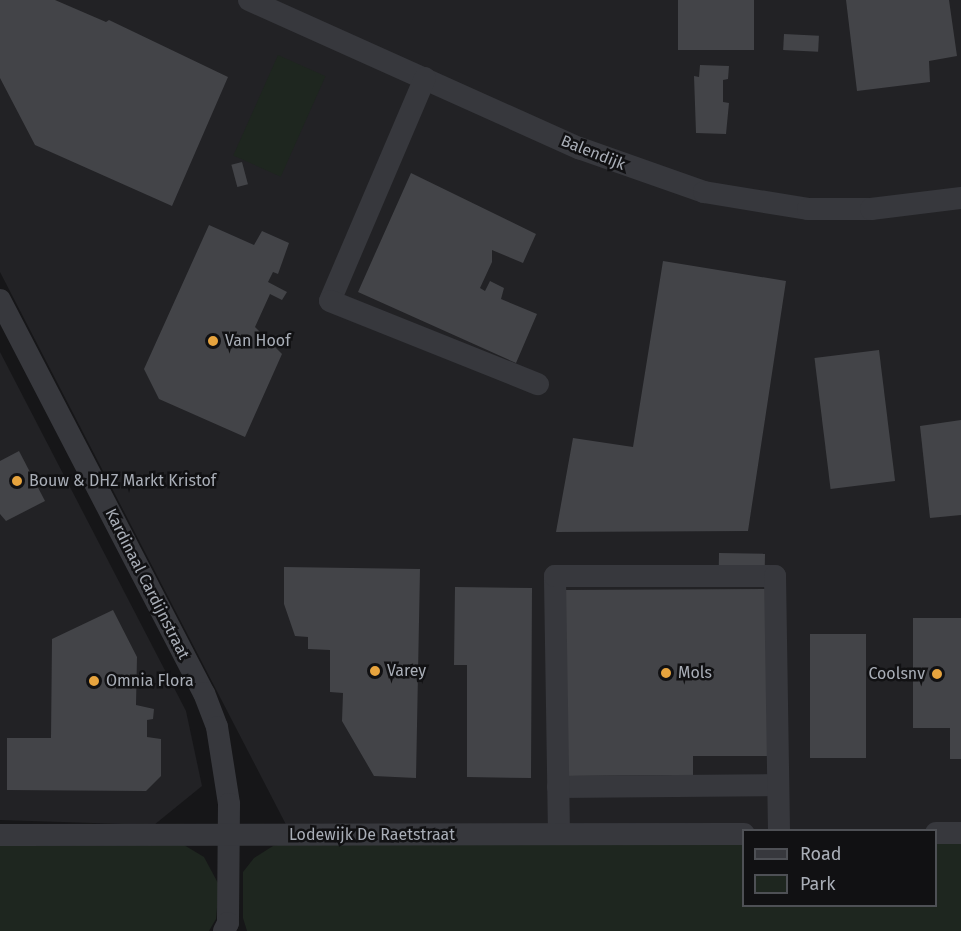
<!DOCTYPE html>
<html>
<head>
<meta charset="utf-8">
<style>
	body { margin:0 }
	#map { position:relative; width:961px; height:931px; overflow:hidden; background:#161618; font-family:"Fira Sans",sans-serif }
	div>[style] { position:absolute }
	.built>* { inset:0; background:#222225 }
	.green>* { inset:0; background:#1e261f; transform-origin:0 0 }
	.building>* { inset:0; background:#434448; transform-origin:0 0 }
	.minor>* { height:22px; margin:-11px; padding:0 11px; transform-origin:11px; border-radius:11px; background:#37383d }
	.dots>* { width:16px; height:16px; translate:-50% -50%; box-sizing:border-box; border:3px solid #111113; border-radius:50% }
	span { translate:-50% -50%; white-space:nowrap; text-align:center; line-height:1.15; -webkit-text-stroke:5px #111113; paint-order:stroke }
	.street-label { font-size:16px; color:#a9aeb7 }
	.poi-label { font-size:16px; color:#a9aeb7 }
	.left { translate:0 -50%; text-align:left }
	.right { translate:-100% -50%; text-align:right }
	.legend { position:absolute; left:742px; top:829px; width:195px; height:78px; box-sizing:border-box; background:#111113; border:2px solid #4e5055; margin:0; padding:8px 10px; list-style:none; font-size:18px; color:#a9aeb7 }
	.legend li { display:flex; align-items:center; gap:12px; height:30px }
	.legend b { width:30px; border:2px solid #4e5055 }
</style>
</head>
<body>
<div id="map">
	<div class="built">
		<i style="clip-path:polygon(0 0,961px 0,961px 843px,936px 830px,744px 830px,295px 842px,0 272px)"></i>
		<i style="clip-path:polygon(0 352px,186px 711px,202px 786px,154px 825px,0 820px)"></i>
	</div>
	<div class="green">
		<i style="left:278px;top:55px;width:52px;height:110px;rotate:24deg"></i>
		<i style="clip-path:polygon(295px 842px,743px 843px,744px 906px,936px 906px,936px 843px,961px 843px,961px 931px,247px 931px,243px 918px,243px 872px,254px 858px,273px 846px)"></i>
		<i style="clip-path:polygon(184px 845px,204px 857px,219px 885px,216px 919px,209px 931px,0 931px,0 846px)"></i>
	</div>
	<div class="building">
		<i style="clip-path:polygon(0 0,55px 0,106px 22px,109px 20px,228px 77px,172px 206px,35px 145px,0 78px)"></i>
		<i style="left:678px;top:0;width:76px;height:50px"></i>
		<i style="clip-path:polygon(846px 0,949px 0,957px 56px,929px 61px,930px 82px,857px 91px)"></i>
		<i style="left:784px;top:34px;width:35px;height:16px;rotate:3deg"></i>
		<i style="clip-path:polygon(700px 65px,729px 66px,728px 79px,723px 80px,723px 102px,729px 103px,726px 134px,696px 133px,694px 76px,699px 77px)"></i>
		<i style="left:242px;top:162px;width:23px;height:11px;rotate:75deg"></i>
		<i style="clip-path:polygon(411px 173px,536px 234px,523px 263px,492px 250px,492px 262px,480px 288px,485px 291px,490px 281px,504px 288px,501px 299px,537px 314px,516px 363px,358px 292px)"></i>
		<i style="clip-path:polygon(209px 225px,254px 245px,262px 231px,289px 243px,278px 274px,273px 272px,268px 282px,287px 292px,282px 300px,270px 294px,255px 327px,282px 354px,245px 437px,159px 399px,144px 369px)"></i>
		<i style="clip-path:polygon(663px 261px,786px 281px,748px 531px,556px 532px,573px 438px,633px 447px)"></i>
		<i style="left:879px;top:350px;width:132px;height:65px;rotate:83deg"></i>
		<i style="clip-path:polygon(961px 420px,961px 515px,930px 518px,920px 426px)"></i>
		<i style="clip-path:polygon(19px 451px,45px 501px,6px 521px,0 514px,0 461px)"></i>
		<i style="left:719px;top:553px;width:46px;height:15px;rotate:1deg"></i>
		<i style="clip-path:polygon(284px 567px,420px 569px,416px 778px,374px 776px,342px 721px,343px 693px,330px 692px,330px 650px,308px 649px,308px 637px,295px 636px,284px 604px)"></i>
		<i style="clip-path:polygon(455px 587px,532px 588px,531px 778px,467px 777px,467px 665px,454px 665px)"></i>
		<i style="clip-path:polygon(768px 589px,769px 756px,693px 756px,693px 775px,565px 776px,564px 590px)"></i>
		<i style="clip-path:polygon(113px 610px,137px 657px,136px 705px,154px 709px,153px 719px,147px 720px,147px 737px,161px 739px,161px 776px,146px 791px,7px 790px,7px 738px,51px 738px,52px 639px)"></i>
		<i style="clip-path:polygon(913px 618px,961px 618px,961px 759px,950px 759px,950px 728px,913px 728px)"></i>
		<i style="left:810px;top:634px;width:56px;height:124px"></i>
	</div>
	<div class="minor">
		<i style="left:249px;top:0;width:362px;rotate:24.2deg"></i>
		<i style="left:579px;top:148px;width:133px;rotate:19.4deg"></i>
		<i style="left:704px;top:192px;width:105px;rotate:9.3deg"></i>
		<i style="left:808px;top:209px;width:63px"></i>
		<i style="left:871px;top:209px;width:91px;rotate:-7deg"></i>
		<i style="left:425px;top:78px;width:242px;rotate:113.1deg"></i>
		<i style="left:330px;top:301px;width:224px;rotate:21.8deg"></i>
		<i style="left:0;top:300px;width:443px;rotate:62.6deg"></i>
		<i style="left:204px;top:693px;width:36px;rotate:69deg"></i>
		<i style="left:217px;top:727px;width:78px;rotate:81.1deg"></i>
		<i style="left:229px;top:804px;width:119px;rotate:90.5deg"></i>
		<i style="left:228px;top:923px;width:9px;rotate:117deg"></i>
		<i style="left:558px;top:787px;width:220px;rotate:-0.5deg"></i>
		<i style="left:936px;top:833px;width:25px"></i>
		<i style="left:559px;top:834px;width:258px;rotate:-90.9deg"></i>
		<i style="left:555px;top:576px;width:220px"></i>
		<i style="left:775px;top:576px;width:254px;rotate:89.1deg"></i>
		<i style="left:0;top:835px;width:744px;rotate:-0.08deg"></i>
	</div>
	<div class="dots">
		<i style="left:213px;top:341px;background:#e7a43e"></i>
		<i style="left:17px;top:481px;background:#e7a43e"></i>
		<i style="left:375px;top:671px;background:#e7a43e"></i>
		<i style="left:666px;top:673px;background:#e7a43e"></i>
		<i style="left:937px;top:674px;background:#e7a43e"></i>
		<i style="left:94px;top:681px;background:#e7a43e"></i>
	</div>
	<div class="street-label">
		<span style="left:593px;top:153px;rotate:22deg">Balendijk</span>
		<span style="left:147px;top:584px;rotate:63deg">Kardinaal Cardijnstraat</span>
		<span style="left:372px;top:835px">Lodewijk De Raetstraat</span>
	</div>
	<div class="poi-label">
		<span class="left" style="left:225px;top:341px">Van Hoof</span>
		<span class="left" style="left:29px;top:481px">Bouw &amp; DHZ Markt Kristof</span>
		<span class="left" style="left:387px;top:671px">Varey</span>
		<span class="left" style="left:678px;top:673px">Mols</span>
		<span class="right" style="left:925px;top:674px">Coolsnv</span>
		<span class="left" style="left:106px;top:681px">Omnia Flora</span>
	</div>
	<ul class="legend">
	<li><b style="height:8px;background:#37383d"></b>Road</li>
	<li><b style="height:16px;background:#1e261f"></b>Park</li>
	</ul>
</div>
</body>
</html>
